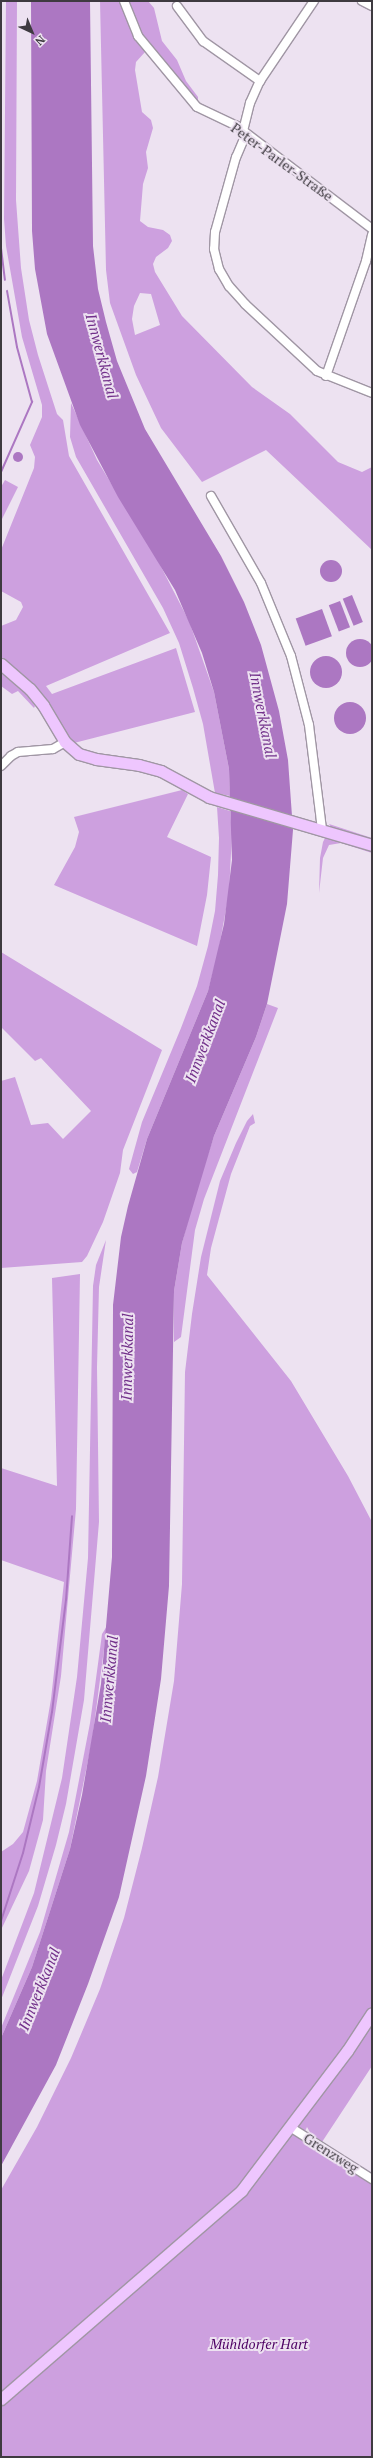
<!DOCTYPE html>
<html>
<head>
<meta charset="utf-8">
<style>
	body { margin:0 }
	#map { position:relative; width:373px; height:2458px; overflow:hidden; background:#ede2f1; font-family:"PT Serif",serif }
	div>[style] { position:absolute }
	.green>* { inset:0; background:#cda0df }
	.water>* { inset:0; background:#ac77c2; transform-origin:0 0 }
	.round { border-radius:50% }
	.stream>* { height:2px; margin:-1px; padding:0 1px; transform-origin:1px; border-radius:1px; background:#ac77c2 }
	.roads { filter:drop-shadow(1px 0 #a096a4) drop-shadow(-1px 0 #a096a4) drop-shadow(0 1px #a096a4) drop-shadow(0 -1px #a096a4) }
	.minor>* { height:8px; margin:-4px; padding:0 4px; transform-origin:4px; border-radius:4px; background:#fff }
	.major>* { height:11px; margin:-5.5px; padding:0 5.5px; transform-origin:5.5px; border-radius:5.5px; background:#eec6fe }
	span { translate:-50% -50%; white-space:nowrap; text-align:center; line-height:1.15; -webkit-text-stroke:4px #ede2f1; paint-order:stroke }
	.street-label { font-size:14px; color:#3e3a40 }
	.park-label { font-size:14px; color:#4d0063; font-style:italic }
	.water-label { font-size:15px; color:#72308a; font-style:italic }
	.frame { position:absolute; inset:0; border:2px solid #3e3a40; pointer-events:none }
	.north { position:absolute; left:12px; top:12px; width:40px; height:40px; -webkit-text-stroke:3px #ede2f1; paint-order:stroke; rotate:136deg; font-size:11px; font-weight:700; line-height:16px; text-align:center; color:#3e3a40 }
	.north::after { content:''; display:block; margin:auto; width:14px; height:18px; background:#3e3a40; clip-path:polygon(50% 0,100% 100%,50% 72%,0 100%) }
</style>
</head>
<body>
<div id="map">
	<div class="green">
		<i style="clip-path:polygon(6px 1px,17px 1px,16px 200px,21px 268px,29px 320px,38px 355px,57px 414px,63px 420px,69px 456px,170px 633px,46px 686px,52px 694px,176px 648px,195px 712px,74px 743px,32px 684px,1px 658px,1px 626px,16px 620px,23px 607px,21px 602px,1px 591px,1px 550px,34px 468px,35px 457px,30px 445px,42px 417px,42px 405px,22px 337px,6px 246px,4px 219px)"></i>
		<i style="clip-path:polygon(evenodd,100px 1px,120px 1px,132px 34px,145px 52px,136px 62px,135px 70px,142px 112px,151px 120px,153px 128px,146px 152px,148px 168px,143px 184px,140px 221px,148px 227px,163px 230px,170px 235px,172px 241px,168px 248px,156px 257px,153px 264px,155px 272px,182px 316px,252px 387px,290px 414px,338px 462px,362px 472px,372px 467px,372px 550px,266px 450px,202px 482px,161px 428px,136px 375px,110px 303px,106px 270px,100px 1px,140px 293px,151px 294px,160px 325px,135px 335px,132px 319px,134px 306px,140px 293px)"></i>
		<i style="clip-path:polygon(128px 1px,148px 1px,154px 8px,162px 41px,177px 60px,186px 81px,198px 97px,198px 105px,141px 34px)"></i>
		<i style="clip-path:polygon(71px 403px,97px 460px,158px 561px,189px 621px,214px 692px,229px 769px,230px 796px,215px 793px,203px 724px,193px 688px,179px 643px,163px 608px,76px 457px,70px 437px)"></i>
		<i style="clip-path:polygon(5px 480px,18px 487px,1px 521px,1px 487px)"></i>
		<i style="clip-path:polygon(1px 673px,25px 693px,35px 706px,34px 708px,18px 691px,12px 694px,1px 686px)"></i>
		<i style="clip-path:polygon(182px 790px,188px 794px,167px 837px,211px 857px,207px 895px,197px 946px,54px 885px,75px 847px,79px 832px,74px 817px)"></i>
		<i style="clip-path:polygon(217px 807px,230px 811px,232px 833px,229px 893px,218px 953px,208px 991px,147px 1139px,137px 1172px,133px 1174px,129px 1169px,142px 1122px,181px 1028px,197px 986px,208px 946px,215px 911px,218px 875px,219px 838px)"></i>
		<i style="clip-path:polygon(329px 824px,372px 838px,372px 841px,332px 829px)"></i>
		<i style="clip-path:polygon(326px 836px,372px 849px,372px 853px,341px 843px,329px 845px,323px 858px,319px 893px,320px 858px,323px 842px)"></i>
		<i style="clip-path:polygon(1px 952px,162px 1050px,123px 1150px,120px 1173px,103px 1222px,87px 1256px,82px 1262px,1px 1268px,1px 1081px,15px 1077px,31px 1125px,48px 1123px,63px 1139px,91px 1111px,41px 1058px,35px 1061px,1px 1027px)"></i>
		<i style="clip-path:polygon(267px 1004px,278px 1008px,204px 1199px,195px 1230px,181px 1337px,174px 1342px,174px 1291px,182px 1243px,196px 1191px,214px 1136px,256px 1037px)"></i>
		<i style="clip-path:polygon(253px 1114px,255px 1123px,250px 1126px,231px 1174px,211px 1248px,207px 1275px,291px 1381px,348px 1476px,372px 1522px,372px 2066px,322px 2142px,311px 2134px,307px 2127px,301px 2140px,372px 2184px,372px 2457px,1px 2457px,1px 2190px,37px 2127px,71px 2058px,100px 1989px,124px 1918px,142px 1848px,158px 1777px,174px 1681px,182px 1584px,185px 1372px,192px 1314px,201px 1257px,220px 1181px,236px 1143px,247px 1121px)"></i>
		<i style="clip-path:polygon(106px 1240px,99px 1287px,97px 1367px,99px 1522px,84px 1700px,66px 1804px,56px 1845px,38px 1906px,1px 2000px,1px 1980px,34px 1893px,62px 1778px,77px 1677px,88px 1558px,93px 1286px,96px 1265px)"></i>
		<i style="clip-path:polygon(80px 1274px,76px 1509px,61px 1676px,46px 1771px,43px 1820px,29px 1871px,1px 1930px,1px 1852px,13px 1844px,23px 1832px,37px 1781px,51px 1699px,64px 1582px,1px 1560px,1px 1468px,57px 1486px,52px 1278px)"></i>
		<i style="clip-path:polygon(107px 1626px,92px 1741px,70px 1849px,32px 1967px,1px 2038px,1px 2028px,40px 1932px,69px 1832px,90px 1723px,102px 1634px)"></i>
	</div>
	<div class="water">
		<i style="clip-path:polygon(31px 1px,90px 1px,93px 246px,98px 289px,106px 322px,117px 361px,145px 429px,221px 556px,244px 602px,261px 645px,279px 711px,288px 760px,293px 830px,287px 904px,267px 1004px,256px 1037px,214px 1136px,182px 1243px,174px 1291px,169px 1586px,161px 1679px,146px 1776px,119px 1897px,88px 1984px,56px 2065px,1px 2166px,1px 2038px,32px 1967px,70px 1849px,82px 1795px,101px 1684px,112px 1557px,113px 1305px,121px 1237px,128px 1206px,147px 1139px,208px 991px,224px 924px,232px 860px,229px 769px,214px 692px,202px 653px,175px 590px,118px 497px,80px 425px,47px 334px,35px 269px,32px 231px)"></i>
		<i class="round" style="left:13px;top:452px;width:10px;height:10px"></i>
		<i class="round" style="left:320px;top:560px;width:22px;height:22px"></i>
		<i style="left:352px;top:595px;width:29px;height:10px;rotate:68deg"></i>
		<i style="left:340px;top:601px;width:28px;height:12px;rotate:69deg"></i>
		<i style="left:322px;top:609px;width:29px;height:28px;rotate:70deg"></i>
		<i class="round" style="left:346px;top:639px;width:28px;height:28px"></i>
		<i class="round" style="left:310px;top:656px;width:32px;height:32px"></i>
		<i class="round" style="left:334px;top:702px;width:32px;height:32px"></i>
	</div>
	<div class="stream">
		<i style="left:1px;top:20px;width:19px;rotate:-90deg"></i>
		<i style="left:1px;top:248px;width:32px;rotate:83deg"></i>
		<i style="left:1px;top:472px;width:77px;rotate:-66.1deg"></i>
		<i style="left:32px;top:402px;width:57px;rotate:-105.3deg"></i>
		<i style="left:17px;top:347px;width:57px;rotate:-100.1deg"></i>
		<i style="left:1px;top:1921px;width:71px;rotate:-72.1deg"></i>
		<i style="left:23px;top:1853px;width:68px;rotate:-76.4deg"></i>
		<i style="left:39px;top:1787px;width:76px;rotate:-80.2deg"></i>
		<i style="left:52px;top:1712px;width:113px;rotate:-82.9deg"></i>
		<i style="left:66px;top:1600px;width:84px;rotate:-85.9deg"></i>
	</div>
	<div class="roads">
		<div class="minor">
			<i style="left:124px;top:1px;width:38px;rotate:68deg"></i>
			<i style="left:138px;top:36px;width:92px;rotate:50.3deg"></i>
			<i style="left:197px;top:107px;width:44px;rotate:25.4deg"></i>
			<i style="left:237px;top:126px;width:170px;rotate:37.3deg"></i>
			<i style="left:362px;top:1px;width:11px;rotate:27deg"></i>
			<i style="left:177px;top:6px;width:44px;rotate:53.4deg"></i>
			<i style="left:203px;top:41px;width:70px;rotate:35.1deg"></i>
			<i style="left:243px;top:131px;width:29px;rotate:-76deg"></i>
			<i style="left:250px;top:103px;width:24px;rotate:-66deg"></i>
			<i style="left:260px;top:81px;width:97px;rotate:-56deg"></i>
			<i style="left:246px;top:134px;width:25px;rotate:113deg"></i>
			<i style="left:236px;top:157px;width:78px;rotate:105.6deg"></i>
			<i style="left:215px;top:232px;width:17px;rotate:93deg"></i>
			<i style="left:214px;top:249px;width:21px;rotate:76deg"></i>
			<i style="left:219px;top:269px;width:20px;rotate:60deg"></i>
			<i style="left:229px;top:286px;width:24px;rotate:48deg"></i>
			<i style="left:245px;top:304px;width:98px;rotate:42.9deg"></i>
			<i style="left:317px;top:371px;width:59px;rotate:21.8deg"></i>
			<i style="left:326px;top:376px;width:122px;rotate:-70.8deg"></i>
			<i style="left:366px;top:261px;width:27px;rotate:-77deg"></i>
			<i style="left:211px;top:496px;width:100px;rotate:60.1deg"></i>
			<i style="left:261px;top:583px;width:79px;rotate:67.7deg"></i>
			<i style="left:291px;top:656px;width:71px;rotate:75.4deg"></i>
			<i style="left:309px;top:725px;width:105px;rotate:82.9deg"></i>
			<i style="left:1px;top:766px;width:14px;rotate:-45deg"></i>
			<i style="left:11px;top:756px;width:8px;rotate:-30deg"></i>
			<i style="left:18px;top:752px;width:35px;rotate:-5deg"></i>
			<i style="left:53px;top:749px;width:14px;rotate:-30deg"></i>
			<i style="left:290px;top:2127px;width:97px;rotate:32.4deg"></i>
		</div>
		<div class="major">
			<i style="left:1px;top:664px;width:38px;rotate:41deg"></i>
			<i style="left:30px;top:689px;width:21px;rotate:51deg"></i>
			<i style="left:43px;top:705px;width:43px;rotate:59.3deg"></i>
			<i style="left:65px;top:742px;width:18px;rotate:41deg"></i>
			<i style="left:79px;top:754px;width:18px;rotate:16deg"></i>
			<i style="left:96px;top:759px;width:43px;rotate:7.9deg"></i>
			<i style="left:139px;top:765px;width:23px;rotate:15deg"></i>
			<i style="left:161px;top:771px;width:55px;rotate:28.4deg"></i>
			<i style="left:209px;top:797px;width:170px;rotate:16.4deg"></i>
			<i style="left:1px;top:2399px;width:318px;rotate:-40.9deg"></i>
			<i style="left:241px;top:2191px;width:176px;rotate:-52.9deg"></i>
			<i style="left:347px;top:2051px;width:45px;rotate:-56.7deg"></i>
		</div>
	</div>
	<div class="street-label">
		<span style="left:282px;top:162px;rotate:36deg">Peter-Parler-Straße</span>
		<span style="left:331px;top:2153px;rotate:32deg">Grenzweg</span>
	</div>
	<div class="park-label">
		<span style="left:259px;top:2344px">Mühldorfer Hart</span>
	</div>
	<div class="water-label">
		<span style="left:102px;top:356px;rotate:75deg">Innwerkkanal</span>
		<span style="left:263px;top:715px;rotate:79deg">Innwerkkanal</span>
		<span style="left:205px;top:1041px;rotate:-69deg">Innwerkkanal</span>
		<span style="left:127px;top:1357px;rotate:-89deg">Innwerkkanal</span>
		<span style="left:109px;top:1679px;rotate:-85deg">Innwerkkanal</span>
		<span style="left:39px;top:1989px;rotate:-68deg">Innwerkkanal</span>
	</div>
	<div class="frame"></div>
	<div class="north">N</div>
</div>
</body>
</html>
